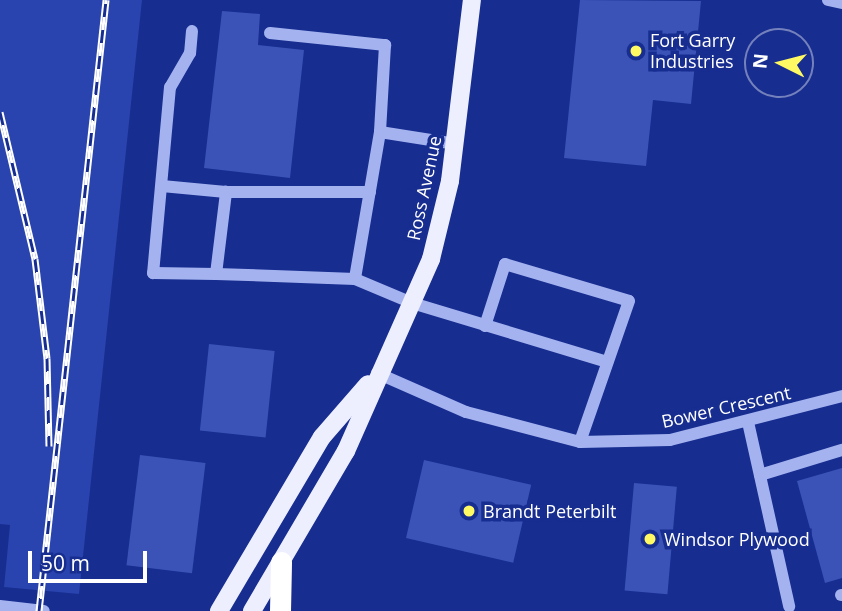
<!DOCTYPE html>
<html>
<head>
<meta charset="utf-8">
<style>
	body { margin:0 }
	#map { position:relative; width:842px; height:611px; overflow:hidden; background:#172d90; font-family:"Open Sans",sans-serif }
	div>[style] { position:absolute }
	.green>* { inset:0; background:#2944ae }
	.building>* { inset:0; background:#3b53b6; transform-origin:0 0 }
	.minor>* { height:12px; margin:-6px; padding:0 6px; transform-origin:6px; border-radius:6px; background:#a4b3f0 }
	.major>* { height:18px; margin:-9px; padding:0 9px; transform-origin:9px; border-radius:9px; background:#edefff }
	.highway>* { height:21px; margin:-10.5px; padding:0 10.5px; transform-origin:10.5px; border-radius:10.5px; background:#fff }
	.rail>* { height:7px; margin-top:-3.5px; transform-origin:0; background:repeating-linear-gradient(90deg,#172d90 0 13px,#fff 0 26px); box-sizing:border-box; border-block:2px solid #fff }
	.dots>* { width:19px; height:19px; translate:-50% -50%; box-sizing:border-box; border:4px solid #172d90; border-radius:50% }
	span { translate:-50% -50%; white-space:nowrap; text-align:center; line-height:1.15; -webkit-text-stroke:7px #172d90; paint-order:stroke }
	.poi-label { font-size:18px; color:#fff }
	.left { translate:0 -50%; text-align:left }
	.street-label { font-size:18px; color:#fff }
	.north { position:absolute; left:744px; top:28px; width:70px; height:70px; box-sizing:border-box; background:#172d90; border:2px solid #7481bc; border-radius:50%; rotate:276deg; font-size:19px; font-weight:700; line-height:28px; text-align:center; color:#fff }
	.north::after { content:''; display:block; margin:auto; width:24px; height:32px; background:#fff963; clip-path:polygon(50% 0,100% 100%,50% 72%,0 100%) }
	.scale { position:absolute; left:28px; top:551px; width:119px; height:32px; box-sizing:border-box; border:4px solid #fff; border-top:0; padding-left:9px; font-size:21px; line-height:24px; white-space:nowrap; color:#fff; -webkit-text-stroke:5px #172d90; paint-order:stroke }
</style>
</head>
<body>
<div id="map">
	<div class="green">
		<i style="clip-path:polygon(0 0,142px 0,79px 594px,4px 587px,10px 525px,0 524px)"></i>
	</div>
	<div class="building">
		<i style="clip-path:polygon(580px 0,701px 1px,691px 104px,653px 100px,646px 166px,564px 158px)"></i>
		<i style="clip-path:polygon(222px 11px,260px 14px,258px 45px,304px 50px,290px 178px,204px 168px)"></i>
		<i style="left:209px;top:344px;width:66px;height:87px;rotate:6deg"></i>
		<i style="left:140px;top:455px;width:66px;height:111px;rotate:7deg"></i>
		<i style="left:424px;top:460px;width:110px;height:80px;rotate:13deg"></i>
		<i style="clip-path:polygon(842px 468px,842px 578px,825px 583px,797px 481px)"></i>
		<i style="left:634px;top:483px;width:43px;height:108px;rotate:5deg"></i>
	</div>
	<div class="minor">
		<i style="left:828px;top:0;width:14px;rotate:12deg"></i>
		<i style="left:192px;top:31px;width:22px;rotate:95deg"></i>
		<i style="left:190px;top:53px;width:39px;rotate:120deg"></i>
		<i style="left:170px;top:87px;width:187px;rotate:95.2deg"></i>
		<i style="left:153px;top:273px;width:63px;rotate:0.9deg"></i>
		<i style="left:270px;top:33px;width:116px;rotate:6deg"></i>
		<i style="left:385px;top:45px;width:87px;rotate:93.3deg"></i>
		<i style="left:456px;top:144px;width:77px;rotate:-171deg"></i>
		<i style="left:380px;top:132px;width:149px;rotate:99.7deg"></i>
		<i style="left:355px;top:279px;width:62px;rotate:22.8deg"></i>
		<i style="left:412px;top:303px;width:204px;rotate:16.8deg"></i>
		<i style="left:162px;top:186px;width:64px;rotate:5.4deg"></i>
		<i style="left:355px;top:279px;width:139px;rotate:-177.9deg"></i>
		<i style="left:216px;top:274px;width:83px;rotate:-83deg"></i>
		<i style="left:226px;top:192px;width:144px"></i>
		<i style="left:485px;top:326px;width:65px;rotate:-72.1deg"></i>
		<i style="left:505px;top:264px;width:129px;rotate:16.6deg"></i>
		<i style="left:629px;top:301px;width:149px;rotate:109.2deg"></i>
		<i style="left:377px;top:373px;width:97px;rotate:23.7deg"></i>
		<i style="left:466px;top:412px;width:118px;rotate:14.7deg"></i>
		<i style="left:580px;top:442px;width:90px;rotate:-1.3deg"></i>
		<i style="left:670px;top:440px;width:178px;rotate:-14.3deg"></i>
		<i style="left:748px;top:422px;width:189px;rotate:77.4deg"></i>
		<i style="left:760px;top:475px;width:86px;rotate:-17deg"></i>
		<i style="left:841px;top:595px;width:1px"></i>
		<i style="left:0;top:606px;width:44px;rotate:6.5deg"></i>
	</div>
	<div class="major">
		<i style="left:219px;top:611px;width:202px;rotate:-59.4deg"></i>
		<i style="left:322px;top:437px;width:70px;rotate:-49deg"></i>
		<i style="left:252px;top:611px;width:186px;rotate:-59.6deg"></i>
		<i style="left:346px;top:451px;width:210px;rotate:-66.1deg"></i>
		<i style="left:431px;top:259px;width:80px;rotate:-76.3deg"></i>
		<i style="left:450px;top:181px;width:182px;rotate:-83.1deg"></i>
	</div>
	<div class="highway">
		<i style="left:280px;top:611px;width:49px;rotate:-88.8deg"></i>
	</div>
	<div class="rail">
		<i style="left:0;top:112px;width:151px;rotate:76.6deg"></i>
		<i style="left:35px;top:259px;width:100px;rotate:83.1deg"></i>
		<i style="left:47px;top:358px;width:88px;rotate:88.7deg"></i>
		<i style="left:39px;top:611px;width:615px;rotate:-83.74deg"></i>
	</div>
	<div class="dots">
		<i style="left:636px;top:51px;background:#fff963"></i>
		<i style="left:469px;top:511px;background:#fff963"></i>
		<i style="left:650px;top:539px;background:#fff963"></i>
	</div>
	<div class="poi-label">
		<span class="left" style="left:650px;top:51px">Fort Garry<br>Industries</span>
		<span class="left" style="left:483px;top:511px">Brandt Peterbilt</span>
		<span class="left" style="left:664px;top:539px">Windsor Plywood</span>
	</div>
	<div class="street-label">
		<span style="left:424px;top:188px;rotate:-78deg">Ross Avenue</span>
		<span style="left:726px;top:407px;rotate:-13deg">Bower Crescent</span>
	</div>
	<div class="north">N</div>
	<div class="scale">50 m</div>
</div>
</body>
</html>
